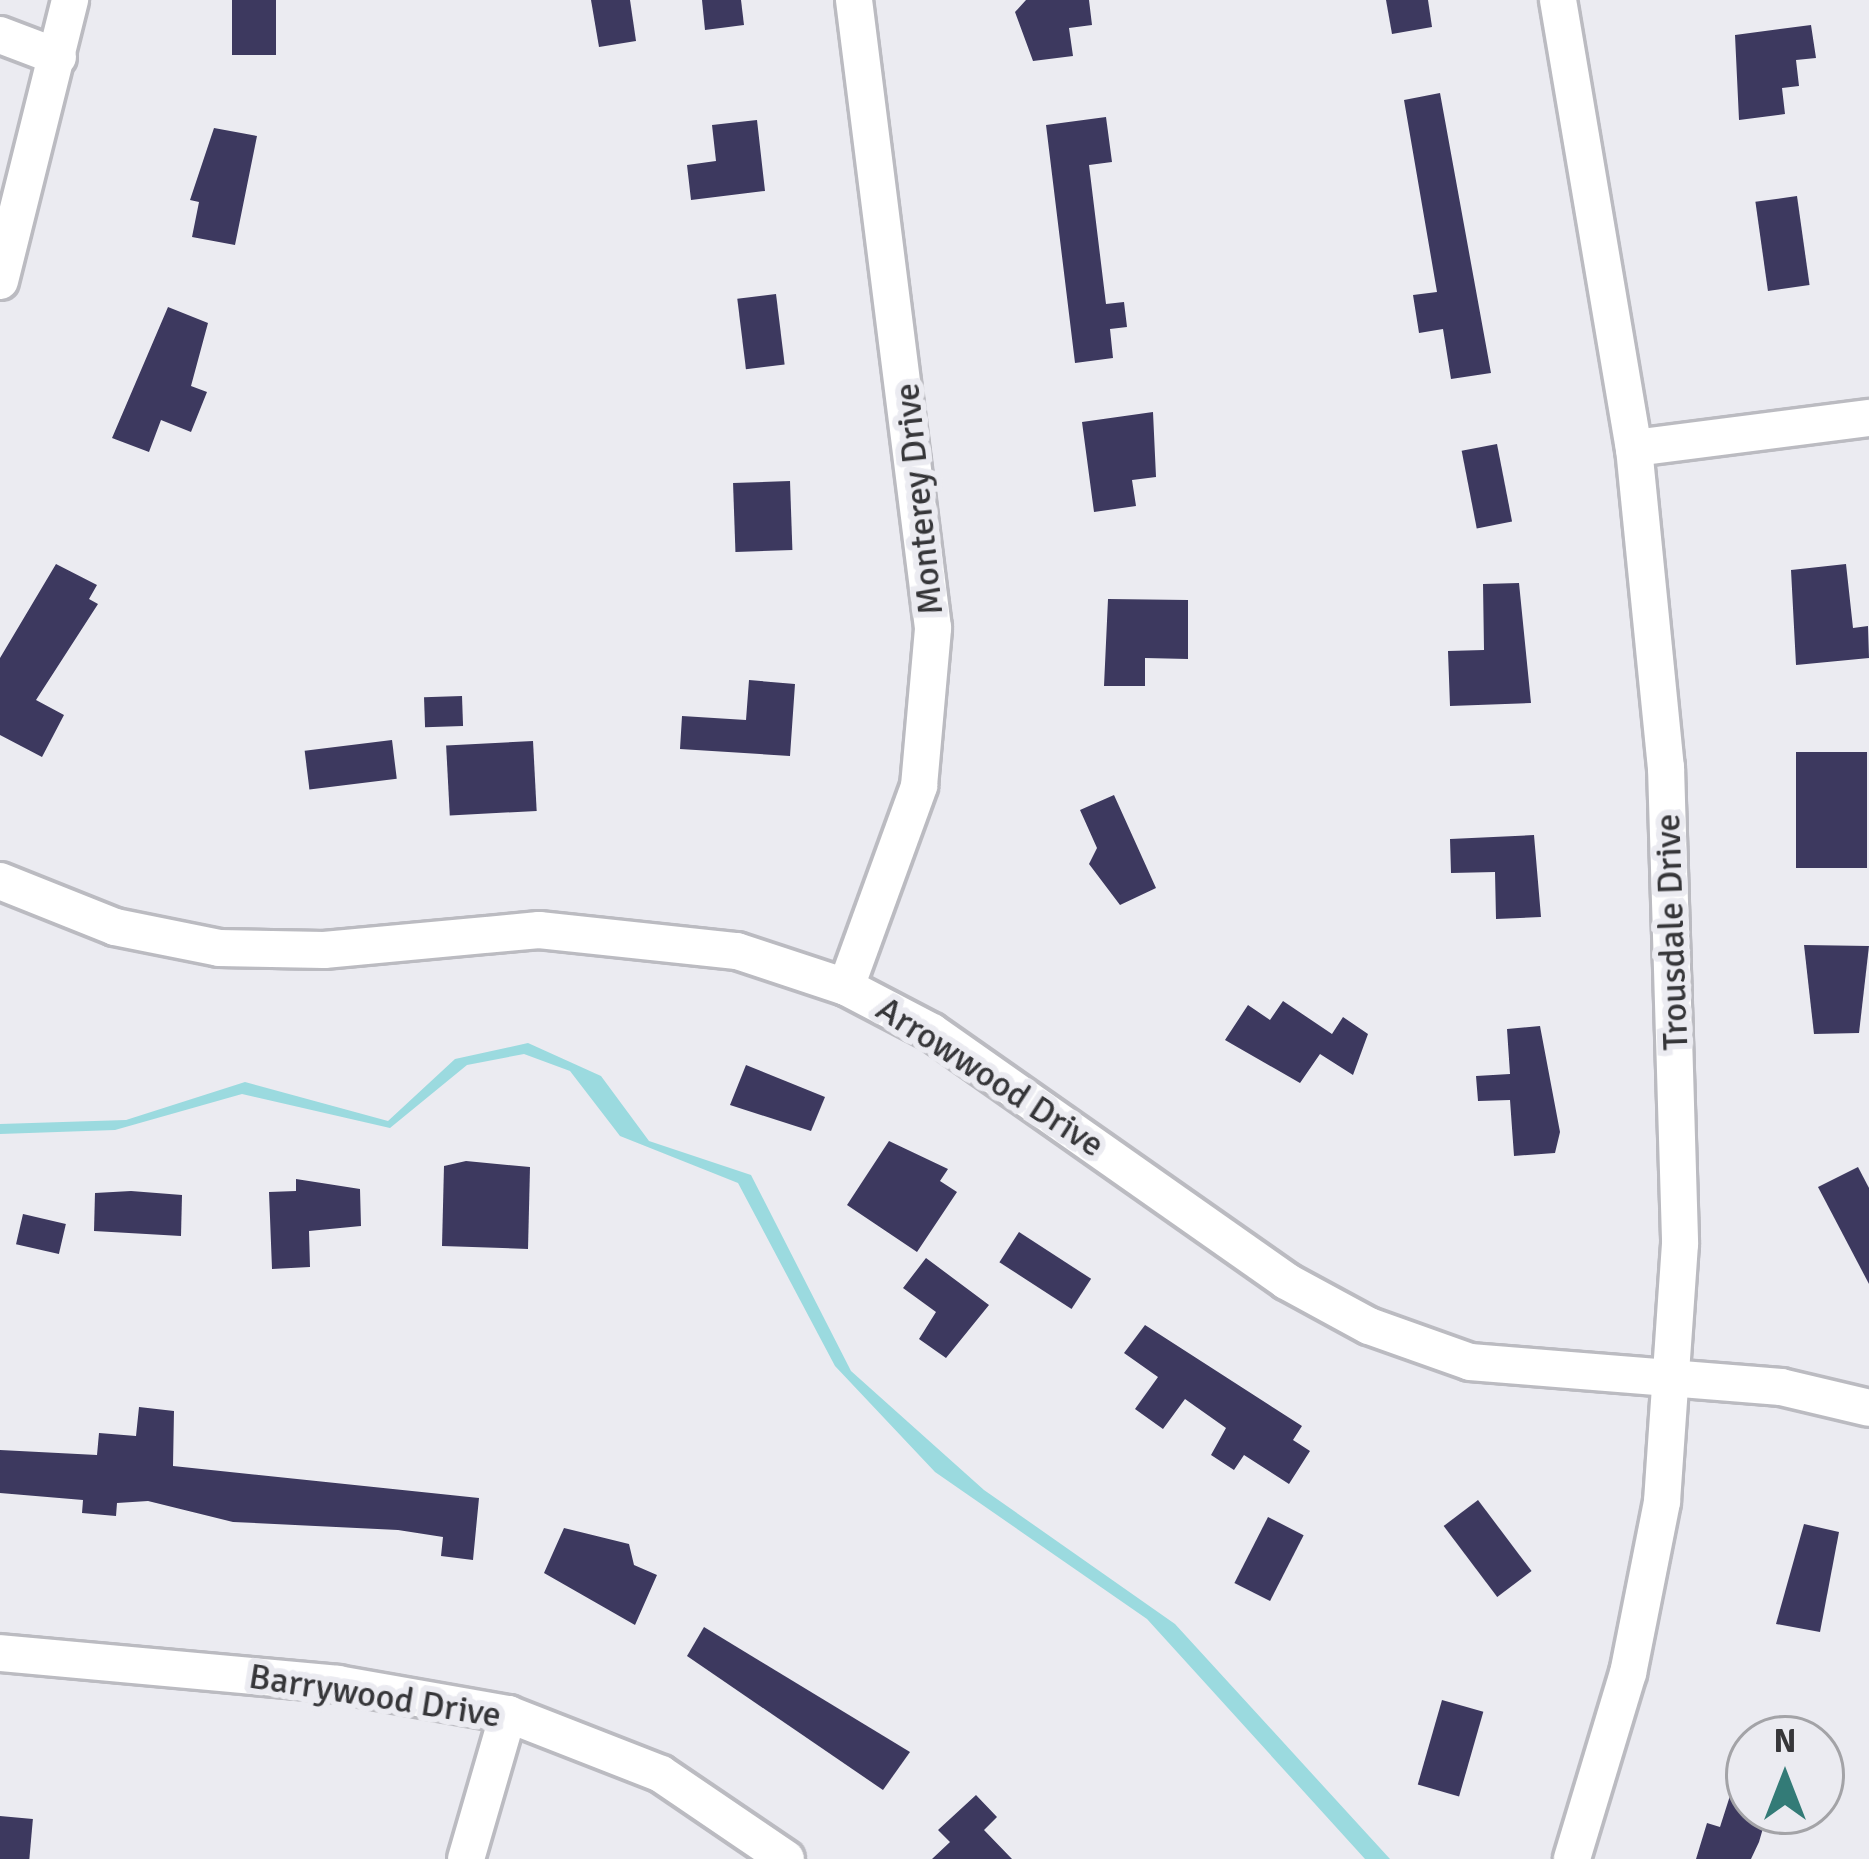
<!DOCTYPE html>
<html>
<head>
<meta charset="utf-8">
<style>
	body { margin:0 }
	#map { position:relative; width:1869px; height:1859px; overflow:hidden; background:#ebebf1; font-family:Signika,sans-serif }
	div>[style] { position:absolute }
	.water>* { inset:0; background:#9bdadf }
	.building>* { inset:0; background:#3d395f; transform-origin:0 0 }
	.roads { filter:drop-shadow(3px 0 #bbbbc1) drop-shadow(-3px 0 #bbbbc1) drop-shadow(0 3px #bbbbc1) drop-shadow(0 -3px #bbbbc1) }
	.minor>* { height:36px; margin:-18px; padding:0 18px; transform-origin:18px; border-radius:18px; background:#fff }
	span { translate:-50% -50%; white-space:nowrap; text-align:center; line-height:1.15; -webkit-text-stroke:12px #ebebf1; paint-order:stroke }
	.street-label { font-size:36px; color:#363639 }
	.north { position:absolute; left:1725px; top:1715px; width:120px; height:120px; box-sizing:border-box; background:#ebebf1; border:3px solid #a3a3a7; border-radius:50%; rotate:0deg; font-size:33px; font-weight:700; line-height:48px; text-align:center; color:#363639 }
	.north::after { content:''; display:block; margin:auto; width:42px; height:54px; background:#337b77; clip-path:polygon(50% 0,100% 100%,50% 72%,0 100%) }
</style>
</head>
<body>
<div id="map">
	<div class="water">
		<i style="clip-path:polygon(528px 1043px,601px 1076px,649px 1141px,751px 1175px,851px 1371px,984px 1490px,1175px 1624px,1390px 1859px,1365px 1859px,1147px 1619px,935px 1472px,835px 1366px,738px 1183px,620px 1136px,570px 1071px,524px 1054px,467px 1065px,390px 1128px,242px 1094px,115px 1130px,0 1134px,0 1124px,126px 1120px,245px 1082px,388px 1121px,455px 1059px)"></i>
	</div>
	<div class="building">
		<i style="left:232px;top:0;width:44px;height:55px"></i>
		<i style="clip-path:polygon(591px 0,630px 0,636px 41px,599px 47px)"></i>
		<i style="clip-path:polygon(702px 0,741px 0,744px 25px,705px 30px)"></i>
		<i style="clip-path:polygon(1026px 0,1089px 0,1092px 25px,1069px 28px,1073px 56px,1033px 61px,1015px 12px)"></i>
		<i style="clip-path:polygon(1386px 0,1428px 0,1432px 27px,1392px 34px)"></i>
		<i style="clip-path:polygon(1811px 25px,1816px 58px,1796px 60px,1799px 86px,1782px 88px,1785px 114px,1739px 120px,1735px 35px)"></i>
		<i style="clip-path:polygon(1440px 93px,1491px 373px,1451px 379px,1443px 329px,1419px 333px,1413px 295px,1437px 292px,1404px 100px)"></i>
		<i style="clip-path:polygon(1106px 117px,1112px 162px,1089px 165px,1106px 304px,1124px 302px,1127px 327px,1110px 329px,1113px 358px,1075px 363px,1046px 125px)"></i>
		<i style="clip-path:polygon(757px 120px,765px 191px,691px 200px,687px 165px,716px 161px,712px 125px)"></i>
		<i style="clip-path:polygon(214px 128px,257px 136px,235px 245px,192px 237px,199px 202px,190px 200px)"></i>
		<i style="left:1797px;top:196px;width:90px;height:42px;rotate:82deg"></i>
		<i style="left:776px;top:294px;width:71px;height:39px;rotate:83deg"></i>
		<i style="clip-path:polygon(168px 307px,208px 323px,191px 386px,207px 392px,191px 432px,161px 420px,149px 452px,112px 438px)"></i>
		<i style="clip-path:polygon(1153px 412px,1156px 477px,1132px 480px,1136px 506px,1094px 512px,1082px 422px)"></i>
		<i style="left:1497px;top:444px;width:79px;height:36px;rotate:79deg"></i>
		<i style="left:790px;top:481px;width:69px;height:57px;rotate:88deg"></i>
		<i style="clip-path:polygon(56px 564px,97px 585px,89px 599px,98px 604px,36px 700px,64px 715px,42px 757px,0 735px,0 658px)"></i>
		<i style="clip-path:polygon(1846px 564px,1853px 628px,1868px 626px,1869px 658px,1796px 665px,1791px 570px)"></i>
		<i style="clip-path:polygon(1519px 583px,1531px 703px,1450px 706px,1448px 651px,1484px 650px,1483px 584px)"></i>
		<i style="clip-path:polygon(1108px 599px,1188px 600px,1188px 659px,1145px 658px,1145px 686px,1104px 686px)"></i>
		<i style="clip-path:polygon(749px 680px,795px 684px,790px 756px,680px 749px,682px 716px,746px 720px)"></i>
		<i style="left:462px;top:696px;width:30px;height:38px;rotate:88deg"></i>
		<i style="left:392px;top:740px;width:39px;height:88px;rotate:83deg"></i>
		<i style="left:533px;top:741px;width:70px;height:87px;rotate:87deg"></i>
		<i style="left:1867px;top:752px;width:116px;height:71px;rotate:90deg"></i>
		<i style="clip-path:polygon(1114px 795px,1156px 888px,1120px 905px,1089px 864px,1097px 848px,1080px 810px)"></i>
		<i style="clip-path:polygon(1534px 835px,1541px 917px,1496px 919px,1495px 872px,1451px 873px,1450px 839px)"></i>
		<i style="clip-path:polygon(1804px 945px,1869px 946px,1859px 1033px,1814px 1034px)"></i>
		<i style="clip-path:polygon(1283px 1001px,1332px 1034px,1343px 1017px,1368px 1034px,1353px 1075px,1320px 1054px,1300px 1083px,1225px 1040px,1248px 1005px,1270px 1020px)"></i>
		<i style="clip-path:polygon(1540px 1026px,1560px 1132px,1555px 1153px,1514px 1156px,1510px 1100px,1478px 1101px,1476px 1076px,1510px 1074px,1507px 1029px)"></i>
		<i style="clip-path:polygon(746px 1065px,825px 1097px,811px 1131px,730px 1105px)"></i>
		<i style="clip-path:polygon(889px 1141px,948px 1169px,940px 1181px,957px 1192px,917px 1252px,847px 1205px)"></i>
		<i style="clip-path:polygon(466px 1161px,530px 1167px,528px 1249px,442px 1246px,444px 1166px)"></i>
		<i style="clip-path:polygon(1858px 1167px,1869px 1188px,1869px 1284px,1818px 1187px)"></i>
		<i style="clip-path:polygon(296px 1179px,360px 1189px,361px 1226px,309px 1231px,310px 1267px,272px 1269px,269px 1192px,296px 1191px)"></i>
		<i style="clip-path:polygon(131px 1191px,182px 1195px,181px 1236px,94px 1231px,95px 1193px)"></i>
		<i style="left:23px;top:1214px;width:44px;height:31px;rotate:13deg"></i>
		<i style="left:1019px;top:1232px;width:86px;height:36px;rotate:33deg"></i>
		<i style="clip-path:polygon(926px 1258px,989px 1305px,946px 1358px,919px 1339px,936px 1312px,903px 1288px)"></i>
		<i style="clip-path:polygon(1145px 1325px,1302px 1426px,1293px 1440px,1310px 1451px,1289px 1484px,1244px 1455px,1234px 1470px,1211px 1455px,1226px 1428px,1185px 1399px,1163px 1429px,1135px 1409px,1158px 1377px,1124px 1353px)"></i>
		<i style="clip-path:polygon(139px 1407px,174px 1411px,173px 1466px,479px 1498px,473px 1560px,441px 1556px,443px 1537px,398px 1530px,233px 1522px,148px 1501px,117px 1503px,116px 1516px,82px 1513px,83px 1500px,0 1493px,0 1450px,97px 1455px,99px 1433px,136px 1436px)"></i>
		<i style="left:1478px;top:1500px;width:89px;height:43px;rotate:53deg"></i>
		<i style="left:1268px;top:1517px;width:40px;height:74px;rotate:27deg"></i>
		<i style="clip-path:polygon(1804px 1524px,1839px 1532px,1820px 1632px,1776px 1624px)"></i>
		<i style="clip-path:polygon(564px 1528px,629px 1544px,634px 1565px,657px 1575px,635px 1625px,544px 1573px)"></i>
		<i style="clip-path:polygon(704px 1627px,910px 1752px,883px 1790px,687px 1656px)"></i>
		<i style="left:1442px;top:1700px;width:43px;height:88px;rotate:16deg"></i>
		<i style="clip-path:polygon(1743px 1755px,1749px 1811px,1768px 1811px,1759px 1842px,1751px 1859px,1696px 1859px,1707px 1823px,1720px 1827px)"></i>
		<i style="clip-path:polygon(976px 1795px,997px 1817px,984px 1830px,1012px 1859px,932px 1859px,950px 1842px,938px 1830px)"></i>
		<i style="left:0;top:1816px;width:33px;height:43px;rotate:5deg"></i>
	</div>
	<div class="roads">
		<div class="minor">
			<i style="left:1558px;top:0;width:454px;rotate:80.4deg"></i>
			<i style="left:1634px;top:448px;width:321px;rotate:84.3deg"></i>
			<i style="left:1666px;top:767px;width:477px;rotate:88.3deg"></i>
			<i style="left:1680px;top:1244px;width:259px;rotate:94deg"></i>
			<i style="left:1662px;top:1502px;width:174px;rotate:101.2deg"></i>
			<i style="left:1628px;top:1673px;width:194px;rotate:106.8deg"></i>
			<i style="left:0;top:35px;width:62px;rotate:20.8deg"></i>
			<i style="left:0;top:281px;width:290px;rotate:-76deg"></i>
			<i style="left:1634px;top:448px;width:237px;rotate:-7.3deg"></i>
			<i style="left:0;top:881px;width:124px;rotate:21.8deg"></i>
			<i style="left:115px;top:927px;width:106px;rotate:11.4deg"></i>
			<i style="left:219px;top:948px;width:105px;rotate:1.1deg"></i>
			<i style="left:324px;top:950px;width:216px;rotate:-5.3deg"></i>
			<i style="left:539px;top:930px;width:199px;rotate:6.1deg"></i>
			<i style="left:737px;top:951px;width:115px;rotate:18.3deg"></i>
			<i style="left:846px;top:987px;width:97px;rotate:27.6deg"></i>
			<i style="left:932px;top:1032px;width:433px;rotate:35.1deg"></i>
			<i style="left:1286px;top:1281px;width:94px;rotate:28.5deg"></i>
			<i style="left:1369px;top:1326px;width:107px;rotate:19.6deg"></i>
			<i style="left:1470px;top:1362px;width:312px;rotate:4.6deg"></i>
			<i style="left:1781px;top:1387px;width:90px;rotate:13.4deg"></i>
			<i style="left:846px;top:987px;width:214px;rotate:-70deg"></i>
			<i style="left:919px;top:786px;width:159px;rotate:-84.9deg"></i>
			<i style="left:933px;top:628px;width:633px;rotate:-97.17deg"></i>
			<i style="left:0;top:1653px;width:339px;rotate:5.2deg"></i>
			<i style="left:338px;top:1684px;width:173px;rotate:10deg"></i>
			<i style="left:508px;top:1714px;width:164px;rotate:21.4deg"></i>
			<i style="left:661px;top:1774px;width:151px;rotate:34.2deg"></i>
			<i style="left:466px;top:1859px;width:151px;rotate:-73.8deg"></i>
		</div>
	</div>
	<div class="street-label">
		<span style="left:919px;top:499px;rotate:-96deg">Monterey Drive</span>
		<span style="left:1672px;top:932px;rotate:-92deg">Trousdale Drive</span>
		<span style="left:990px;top:1077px;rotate:33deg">Arrowwood Drive</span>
		<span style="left:375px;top:1696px;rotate:9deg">Barrywood Drive</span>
	</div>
	<div class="north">N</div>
</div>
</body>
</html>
